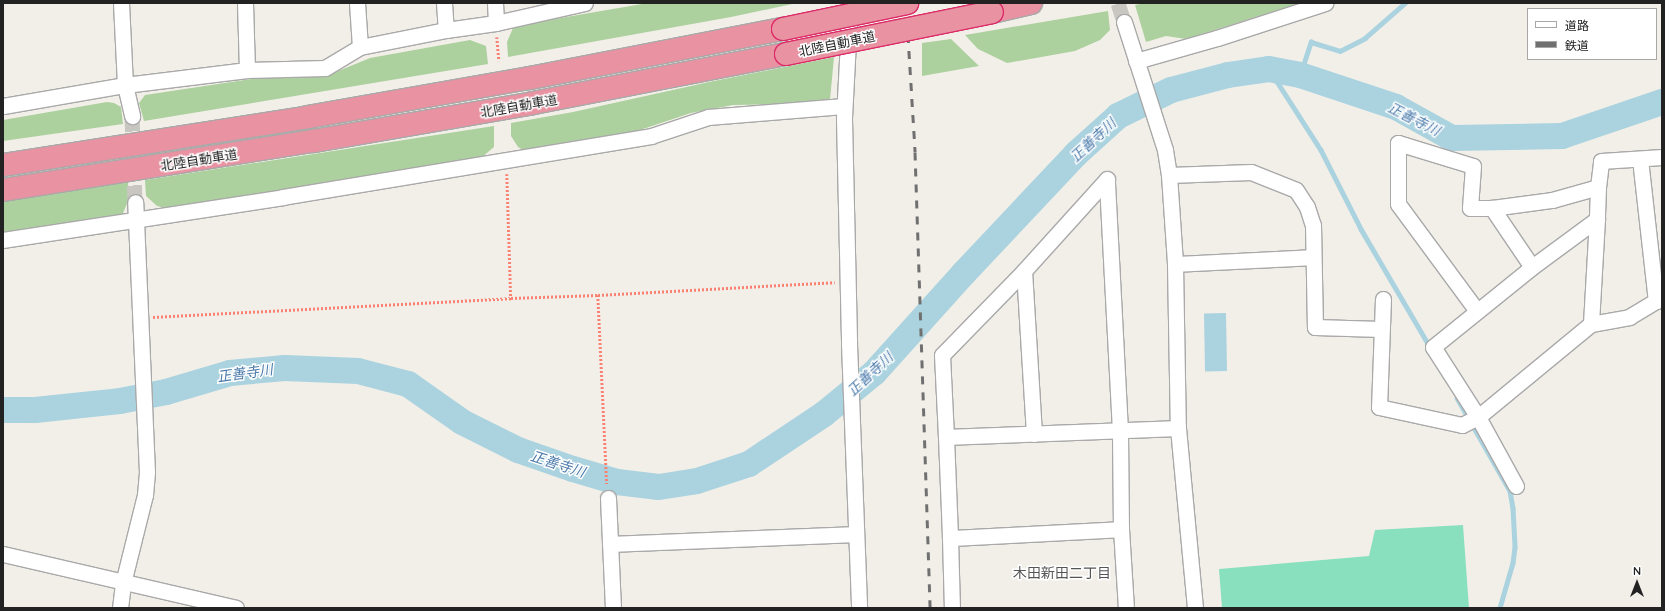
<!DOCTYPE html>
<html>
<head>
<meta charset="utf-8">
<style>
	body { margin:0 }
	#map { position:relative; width:1665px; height:611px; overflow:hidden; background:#f2efe9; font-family:Quicksand,"Noto Sans JP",sans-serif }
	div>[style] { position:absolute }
	.forest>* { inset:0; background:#add19e }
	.pitch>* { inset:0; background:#88e0be }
	.water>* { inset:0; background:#aad3df; transform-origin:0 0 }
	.stream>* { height:4.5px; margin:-2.25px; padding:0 2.25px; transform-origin:2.25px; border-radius:2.25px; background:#aad3df }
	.river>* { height:26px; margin:-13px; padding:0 13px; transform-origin:13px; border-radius:13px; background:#aad3df }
	.minor-tunnel>* { height:15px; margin-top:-7.5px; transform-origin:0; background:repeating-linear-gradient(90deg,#c8c6c1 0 15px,transparent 0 23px) }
	.path>* { height:2.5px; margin-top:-1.25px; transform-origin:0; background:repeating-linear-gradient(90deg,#fa8072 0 2px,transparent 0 4px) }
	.roads { filter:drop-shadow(1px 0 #a9a9a9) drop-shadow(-1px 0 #a9a9a9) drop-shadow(0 1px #a9a9a9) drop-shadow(0 -1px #a9a9a9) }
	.minor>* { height:15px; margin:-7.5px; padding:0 7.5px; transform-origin:7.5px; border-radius:7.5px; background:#fff }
	.highway>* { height:22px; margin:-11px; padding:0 11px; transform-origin:11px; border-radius:11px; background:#e892a2 }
	.rail>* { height:3px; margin-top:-1.5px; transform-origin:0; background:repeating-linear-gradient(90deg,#707070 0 8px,transparent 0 16px) }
	.bridges { filter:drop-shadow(1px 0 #dc2a67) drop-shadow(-1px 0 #dc2a67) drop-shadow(0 1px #dc2a67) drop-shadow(0 -1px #dc2a67) }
	.highway-bridge>* { height:22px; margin:-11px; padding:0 11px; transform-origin:11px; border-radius:11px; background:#e892a2 }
	span { translate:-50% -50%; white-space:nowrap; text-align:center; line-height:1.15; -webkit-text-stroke:3px #fff; paint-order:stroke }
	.street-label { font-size:13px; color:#222 }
	.water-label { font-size:14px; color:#4a7aab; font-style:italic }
	.neighbourhood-label { font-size:14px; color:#555 }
	.frame { position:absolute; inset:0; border:4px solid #222; pointer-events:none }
	.legend { position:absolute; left:1527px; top:8px; width:130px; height:52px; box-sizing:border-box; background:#fff; border:1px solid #a7a7a7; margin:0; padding:5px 7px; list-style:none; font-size:12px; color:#222 }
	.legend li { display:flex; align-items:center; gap:8px; height:20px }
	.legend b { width:20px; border:1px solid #a7a7a7 }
	.north { position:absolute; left:1617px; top:563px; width:40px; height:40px; -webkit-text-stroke:3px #fff; paint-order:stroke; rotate:0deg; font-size:11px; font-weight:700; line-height:16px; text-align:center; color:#222 }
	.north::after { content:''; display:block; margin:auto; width:14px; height:18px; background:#222; clip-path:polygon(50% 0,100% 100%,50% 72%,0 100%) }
</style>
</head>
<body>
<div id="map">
	<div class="forest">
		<i style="clip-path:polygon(648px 3px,797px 3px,731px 17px,508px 57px,507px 42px,513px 28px,525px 24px)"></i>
		<i style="clip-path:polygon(1145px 3px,1301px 3px,1186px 39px,1166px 36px,1146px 42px,1135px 5px)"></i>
		<i style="clip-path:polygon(1108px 11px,1110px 30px,1100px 40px,1075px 51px,1007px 63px,978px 49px,965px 35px)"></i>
		<i style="clip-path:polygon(951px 39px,979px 66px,922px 76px,922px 43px)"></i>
		<i style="clip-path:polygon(470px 40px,486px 46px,488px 64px,144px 121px,139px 103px,145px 95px,257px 78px,326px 76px,370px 58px)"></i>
		<i style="clip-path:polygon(834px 57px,830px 100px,799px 104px,733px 105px,691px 113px,634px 132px,525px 151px,518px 147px,511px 136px,511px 123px,573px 112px,709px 82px)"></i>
		<i style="clip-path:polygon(107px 102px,114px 103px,121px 107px,123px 124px,3px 141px,3px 120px)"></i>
		<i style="clip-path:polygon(494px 126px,494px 147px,481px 158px,169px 209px,157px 206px,146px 196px,145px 180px)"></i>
		<i style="clip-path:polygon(128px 182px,129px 199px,120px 220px,3px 240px,3px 200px)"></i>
	</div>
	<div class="pitch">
		<i style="clip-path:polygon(1463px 525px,1469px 608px,1222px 608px,1219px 569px,1369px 556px,1375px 530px)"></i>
	</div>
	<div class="water">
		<i style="left:1226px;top:313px;width:58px;height:22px;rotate:89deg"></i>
	</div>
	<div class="stream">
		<i style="left:1269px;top:69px;width:96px;rotate:57.3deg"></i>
		<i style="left:1321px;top:150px;width:89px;rotate:63.1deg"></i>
		<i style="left:1361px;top:229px;width:137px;rotate:59.7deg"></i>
		<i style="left:1300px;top:75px;width:35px;rotate:-72deg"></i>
		<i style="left:1311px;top:42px;width:30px;rotate:17deg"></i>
		<i style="left:1340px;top:51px;width:28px;rotate:-27deg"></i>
		<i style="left:1365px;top:38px;width:53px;rotate:-41.2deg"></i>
		<i style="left:1457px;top:398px;width:107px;rotate:60.3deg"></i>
		<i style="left:1510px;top:491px;width:17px;rotate:80deg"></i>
		<i style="left:1513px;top:508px;width:39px;rotate:87deg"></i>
		<i style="left:1515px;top:547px;width:16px;rotate:97deg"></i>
		<i style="left:1513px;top:563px;width:47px;rotate:106.1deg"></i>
	</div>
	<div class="river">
		<i style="left:3px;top:410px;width:32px"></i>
		<i style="left:35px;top:410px;width:85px;rotate:-6deg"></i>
		<i style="left:120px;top:401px;width:47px;rotate:-11.1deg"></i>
		<i style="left:166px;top:392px;width:67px;rotate:-16.5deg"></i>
		<i style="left:230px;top:373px;width:55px;rotate:-5.2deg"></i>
		<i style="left:285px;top:368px;width:73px;rotate:2.4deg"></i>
		<i style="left:358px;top:371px;width:52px;rotate:14.6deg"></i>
		<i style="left:408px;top:384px;width:66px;rotate:35.1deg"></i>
		<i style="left:462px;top:422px;width:63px;rotate:26.6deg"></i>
		<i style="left:518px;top:450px;width:58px;rotate:19.1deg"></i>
		<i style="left:573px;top:469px;width:46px;rotate:16.5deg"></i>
		<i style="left:617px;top:482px;width:42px;rotate:6.8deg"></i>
		<i style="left:659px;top:487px;width:38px;rotate:-9deg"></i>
		<i style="left:697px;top:481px;width:55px;rotate:-18.1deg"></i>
		<i style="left:749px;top:464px;width:90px;rotate:-33.7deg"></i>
		<i style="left:824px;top:414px;width:65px;rotate:-39.4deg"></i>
		<i style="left:874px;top:373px;width:135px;rotate:-48deg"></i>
		<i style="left:964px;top:273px;width:163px;rotate:-46.7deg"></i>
		<i style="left:1076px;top:154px;width:57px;rotate:-42.1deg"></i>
		<i style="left:1118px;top:116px;width:59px;rotate:-26.1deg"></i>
		<i style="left:1171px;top:90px;width:59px;rotate:-14.7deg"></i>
		<i style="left:1228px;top:75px;width:41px;rotate:-8.3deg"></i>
		<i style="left:1269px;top:69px;width:32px;rotate:11deg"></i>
		<i style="left:1300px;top:75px;width:101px;rotate:18.4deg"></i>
		<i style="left:1396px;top:107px;width:64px;rotate:29deg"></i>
		<i style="left:1452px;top:138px;width:110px;rotate:-1deg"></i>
		<i style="left:1562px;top:136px;width:106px;rotate:-18.8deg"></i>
	</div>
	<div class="minor-tunnel">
		<i style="left:1118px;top:3px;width:20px;rotate:72deg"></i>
		<i style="left:132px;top:116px;width:86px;rotate:88deg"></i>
	</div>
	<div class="path">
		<i style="left:497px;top:37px;width:24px;rotate:85deg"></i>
		<i style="left:507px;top:174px;width:124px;rotate:88.2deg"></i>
		<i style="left:511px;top:298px;width:87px;rotate:-2deg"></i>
		<i style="left:598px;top:295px;width:189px;rotate:87.3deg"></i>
		<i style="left:598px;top:295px;width:237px;rotate:-3.1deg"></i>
		<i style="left:153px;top:317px;width:359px;rotate:-3deg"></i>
	</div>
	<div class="roads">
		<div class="minor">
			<i style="left:121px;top:3px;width:82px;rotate:87.2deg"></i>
			<i style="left:125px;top:85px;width:32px;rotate:77deg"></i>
			<i style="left:245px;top:3px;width:67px;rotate:88.3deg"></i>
			<i style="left:357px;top:3px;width:44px;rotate:86.1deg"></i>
			<i style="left:444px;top:3px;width:27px;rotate:86deg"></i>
			<i style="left:495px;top:3px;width:20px;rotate:87deg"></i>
			<i style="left:850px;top:3px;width:116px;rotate:93deg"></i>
			<i style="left:844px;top:119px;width:225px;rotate:88.7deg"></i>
			<i style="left:849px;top:344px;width:264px;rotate:87.8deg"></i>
			<i style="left:1124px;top:22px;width:134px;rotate:72.2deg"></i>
			<i style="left:1165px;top:150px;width:25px;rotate:81deg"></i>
			<i style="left:1169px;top:175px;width:89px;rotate:86.1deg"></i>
			<i style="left:1175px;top:264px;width:164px;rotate:89deg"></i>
			<i style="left:1178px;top:428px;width:181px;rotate:84.6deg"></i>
			<i style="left:1136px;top:61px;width:84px;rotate:-15.9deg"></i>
			<i style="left:1217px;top:38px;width:114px;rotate:-18deg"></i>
			<i style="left:3px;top:106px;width:124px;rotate:-9.8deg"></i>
			<i style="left:125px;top:85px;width:123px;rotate:-7deg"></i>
			<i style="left:247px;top:70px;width:78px;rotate:-1.5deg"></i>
			<i style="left:325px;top:68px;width:41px;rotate:-31deg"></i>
			<i style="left:360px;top:47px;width:88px;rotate:-11.2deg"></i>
			<i style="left:446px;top:30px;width:50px;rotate:-8deg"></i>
			<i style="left:496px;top:23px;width:91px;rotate:-12.7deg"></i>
			<i style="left:1640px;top:159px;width:143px;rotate:83.6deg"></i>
			<i style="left:1169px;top:175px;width:82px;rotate:-2.1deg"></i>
			<i style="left:1251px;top:172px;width:48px;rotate:21.8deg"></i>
			<i style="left:1296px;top:190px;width:20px;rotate:57deg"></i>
			<i style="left:1307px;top:207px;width:19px;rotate:72deg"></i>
			<i style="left:1313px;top:225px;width:102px;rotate:88.9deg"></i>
			<i style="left:1315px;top:327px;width:66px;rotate:1.7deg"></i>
			<i style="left:1598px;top:187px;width:26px;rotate:-83deg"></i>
			<i style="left:1601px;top:161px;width:61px;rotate:-3.8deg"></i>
			<i style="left:1492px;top:208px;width:71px;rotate:55.9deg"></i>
			<i style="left:3px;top:240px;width:283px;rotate:-8.7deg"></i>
			<i style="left:283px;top:197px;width:373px;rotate:-9.4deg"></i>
			<i style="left:651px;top:136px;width:60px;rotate:-18.4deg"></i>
			<i style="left:708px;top:117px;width:136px;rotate:-4.6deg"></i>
			<i style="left:1175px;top:264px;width:138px;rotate:-2.9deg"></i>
			<i style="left:1383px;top:299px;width:108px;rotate:92.1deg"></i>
			<i style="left:1379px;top:407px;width:85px;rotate:12.2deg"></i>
			<i style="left:1462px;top:425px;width:18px;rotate:-27deg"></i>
			<i style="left:1478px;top:417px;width:146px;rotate:-39.5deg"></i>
			<i style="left:1591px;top:324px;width:39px;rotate:-10deg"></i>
			<i style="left:1629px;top:317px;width:31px;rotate:-31deg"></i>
			<i style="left:1656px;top:301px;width:6px;rotate:-18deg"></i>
			<i style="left:1477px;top:311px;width:133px;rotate:-126.4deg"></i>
			<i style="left:1398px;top:204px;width:61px;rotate:-90deg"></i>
			<i style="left:1398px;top:143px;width:78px;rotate:17deg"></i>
			<i style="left:1473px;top:166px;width:42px;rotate:94.1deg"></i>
			<i style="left:1470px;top:208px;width:22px"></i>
			<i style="left:1492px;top:208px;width:61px;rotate:-7.6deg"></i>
			<i style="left:1552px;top:200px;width:48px;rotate:-15.8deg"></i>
			<i style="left:1598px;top:187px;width:32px;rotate:92deg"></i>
			<i style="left:1034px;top:434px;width:163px;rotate:-93.5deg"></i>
			<i style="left:1024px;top:271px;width:117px;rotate:134.3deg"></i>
			<i style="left:942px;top:355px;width:82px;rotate:87.2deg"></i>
			<i style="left:946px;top:437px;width:232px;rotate:-2.2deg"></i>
			<i style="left:946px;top:437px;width:101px;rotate:87.7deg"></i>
			<i style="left:950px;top:538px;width:171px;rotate:-3deg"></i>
			<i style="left:1121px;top:529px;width:98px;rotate:-90.6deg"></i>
			<i style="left:1120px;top:431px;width:252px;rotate:-93deg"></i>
			<i style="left:1107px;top:179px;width:124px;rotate:132.1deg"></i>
			<i style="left:1516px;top:486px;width:79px;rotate:-118.8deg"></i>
			<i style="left:1478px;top:417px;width:83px;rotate:-122.7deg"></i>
			<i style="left:1433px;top:347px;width:127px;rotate:-38.9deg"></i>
			<i style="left:1532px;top:267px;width:81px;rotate:-36.4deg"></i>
			<i style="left:1597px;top:219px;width:105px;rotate:93.3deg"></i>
			<i style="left:608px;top:498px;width:110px;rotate:87.4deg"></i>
			<i style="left:1121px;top:529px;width:79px;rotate:86.4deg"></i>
			<i style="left:950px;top:538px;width:70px;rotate:88.4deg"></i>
			<i style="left:610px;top:544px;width:246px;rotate:-2.3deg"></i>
			<i style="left:3px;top:554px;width:239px;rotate:13deg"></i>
			<i style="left:120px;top:608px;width:25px;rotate:-83deg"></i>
			<i style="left:123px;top:583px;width:91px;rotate:-76deg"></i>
			<i style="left:145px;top:495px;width:23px;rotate:-85deg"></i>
			<i style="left:147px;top:472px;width:270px;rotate:-92.5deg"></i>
		</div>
		<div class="highway">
			<i style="left:992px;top:12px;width:40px;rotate:-13deg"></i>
			<i style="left:3px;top:165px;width:309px;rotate:-8.9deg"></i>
			<i style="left:308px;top:117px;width:225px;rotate:-10deg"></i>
			<i style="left:530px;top:78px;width:258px;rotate:-11deg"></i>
			<i style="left:3px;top:190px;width:315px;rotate:-9deg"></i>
			<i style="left:314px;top:141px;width:222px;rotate:-9.8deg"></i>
			<i style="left:533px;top:103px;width:258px;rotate:-11deg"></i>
		</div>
	</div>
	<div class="rail">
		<i style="left:906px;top:3px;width:149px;rotate:86.5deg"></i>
		<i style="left:915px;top:152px;width:456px;rotate:88.1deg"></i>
	</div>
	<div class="bridges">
		<div class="highway-bridge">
			<i style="left:783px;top:29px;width:127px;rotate:-11.8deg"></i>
			<i style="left:786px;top:54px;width:210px;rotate:-11.5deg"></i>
		</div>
	</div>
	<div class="street-label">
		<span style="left:837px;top:44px;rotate:-12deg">北陸自動車道</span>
		<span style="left:519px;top:106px;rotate:-10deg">北陸自動車道</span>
		<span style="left:199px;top:160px;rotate:-9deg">北陸自動車道</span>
	</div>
	<div class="water-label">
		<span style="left:1414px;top:119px;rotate:27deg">正善寺川</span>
		<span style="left:1093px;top:140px;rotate:-43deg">正善寺川</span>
		<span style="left:245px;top:373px;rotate:-8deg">正善寺川</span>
		<span style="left:870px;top:374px;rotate:-43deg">正善寺川</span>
		<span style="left:558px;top:464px;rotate:18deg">正善寺川</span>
	</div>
	<div class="neighbourhood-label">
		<span style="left:1062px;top:573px">木田新田二丁目</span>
	</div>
	<div class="frame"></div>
	<ul class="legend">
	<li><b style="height:5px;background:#fff"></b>道路</li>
	<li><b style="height:5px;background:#707070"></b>鉄道</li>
	</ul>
	<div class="north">N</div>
</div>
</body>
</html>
